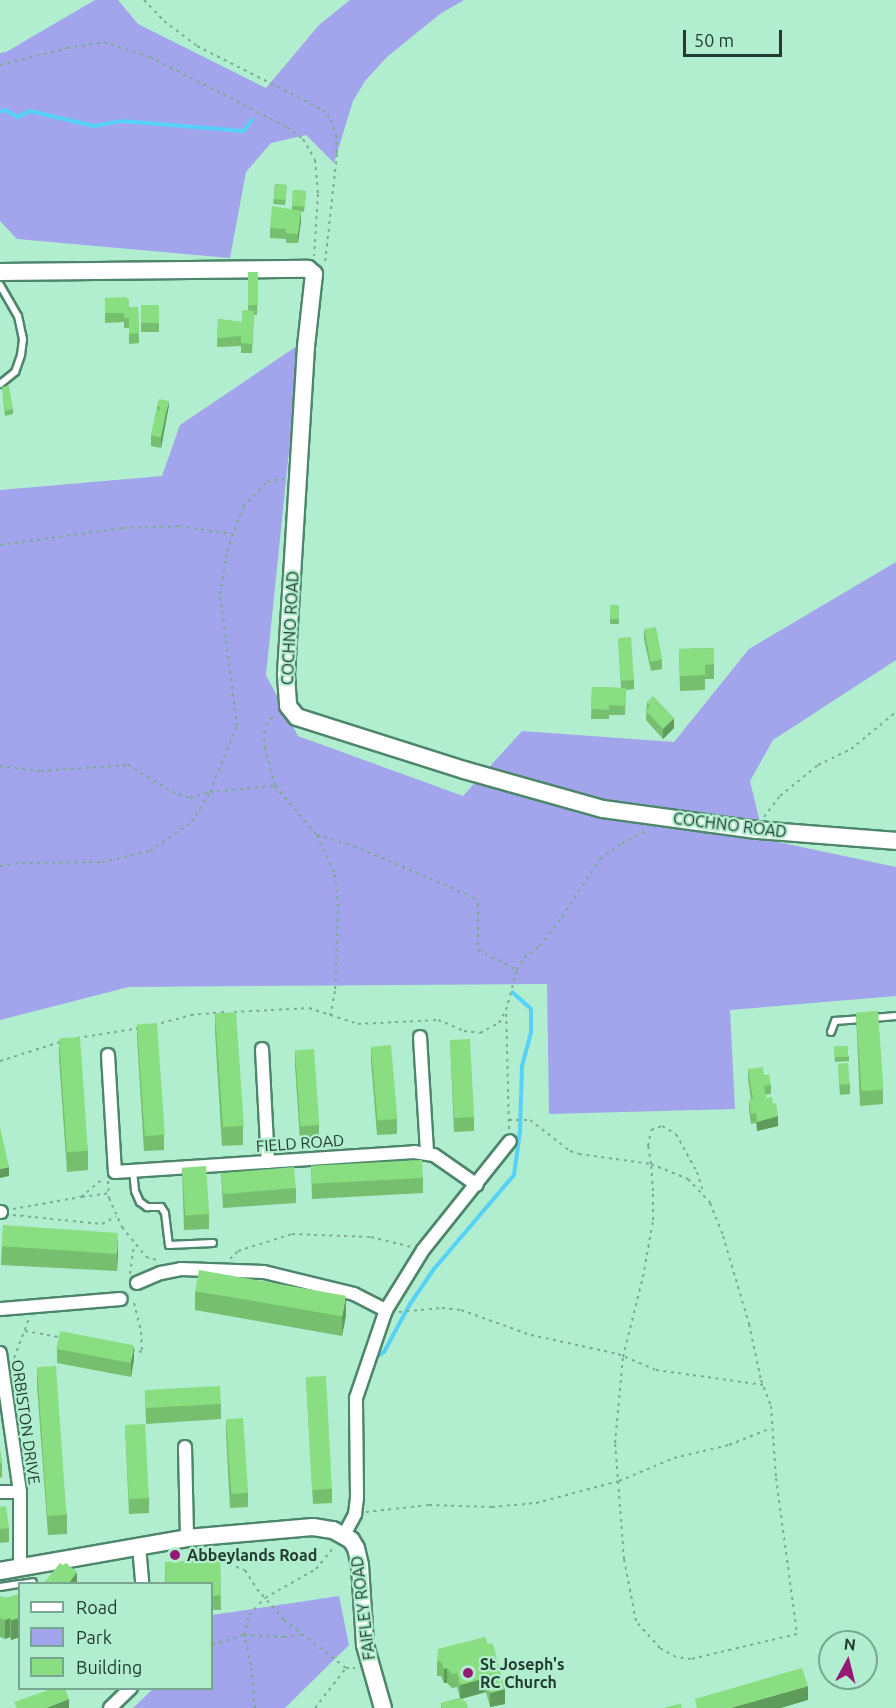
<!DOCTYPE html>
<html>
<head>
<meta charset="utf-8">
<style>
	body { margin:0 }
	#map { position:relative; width:896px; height:1708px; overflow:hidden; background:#b1eecf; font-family:Ubuntu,sans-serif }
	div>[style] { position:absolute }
	.green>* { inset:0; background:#a3a5ec }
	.stream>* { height:4px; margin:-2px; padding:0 2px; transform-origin:2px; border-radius:2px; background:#56d1f8 }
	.path>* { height:2px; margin-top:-1px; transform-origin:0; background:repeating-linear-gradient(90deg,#7bab93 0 3px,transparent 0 7.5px) }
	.roads { filter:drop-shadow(2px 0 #4d866b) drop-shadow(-2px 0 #4d866b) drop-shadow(0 2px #4d866b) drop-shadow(0 -2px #4d866b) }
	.lane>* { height:6px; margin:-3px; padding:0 3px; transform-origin:3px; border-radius:3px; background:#fff }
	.street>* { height:12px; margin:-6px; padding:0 6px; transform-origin:6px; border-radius:6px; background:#fff }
	.secondary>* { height:16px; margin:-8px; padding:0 8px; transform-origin:8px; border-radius:8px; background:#fff }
	.wall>* { inset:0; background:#75bf6f; transform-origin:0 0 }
	.shaded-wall>* { inset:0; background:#5f9b5a; transform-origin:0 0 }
	.building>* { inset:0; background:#88de81; transform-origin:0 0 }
	.dots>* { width:16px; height:16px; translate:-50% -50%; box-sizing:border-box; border:3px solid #b1eecf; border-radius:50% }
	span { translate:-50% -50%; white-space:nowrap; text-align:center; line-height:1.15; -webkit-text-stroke:4.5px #b1eecf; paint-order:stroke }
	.street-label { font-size:16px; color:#233c30 }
	.poi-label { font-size:16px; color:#233c30; font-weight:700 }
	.left { translate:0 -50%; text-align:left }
	.legend { position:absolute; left:18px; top:1582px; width:195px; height:108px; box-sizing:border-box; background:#b1eecf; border:2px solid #78a78f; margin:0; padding:8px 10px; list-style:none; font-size:18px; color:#233c30 }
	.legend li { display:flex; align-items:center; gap:12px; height:30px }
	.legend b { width:30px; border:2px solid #78a78f }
	.north { position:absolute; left:818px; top:1630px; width:60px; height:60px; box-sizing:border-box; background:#b1eecf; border:2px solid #78a78f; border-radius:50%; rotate:7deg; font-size:16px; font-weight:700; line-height:24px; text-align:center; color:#233c30 }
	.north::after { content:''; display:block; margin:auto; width:21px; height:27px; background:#961a73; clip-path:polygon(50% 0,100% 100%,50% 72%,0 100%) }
	.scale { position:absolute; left:683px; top:30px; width:99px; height:27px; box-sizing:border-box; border:3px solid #233c30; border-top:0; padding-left:8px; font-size:18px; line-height:21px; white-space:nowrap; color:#233c30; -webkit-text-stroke:4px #b1eecf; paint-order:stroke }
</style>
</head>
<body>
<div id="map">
	<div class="green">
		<i style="clip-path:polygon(95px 0,118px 0,138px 24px,266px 88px,319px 25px,350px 0,464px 0,440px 14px,387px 57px,365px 81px,353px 101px,334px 163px,306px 135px,271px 143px,246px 172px,230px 258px,17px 239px,0 221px,0 53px,6px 52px)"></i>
		<i style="clip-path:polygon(300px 344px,266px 675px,298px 736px,463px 796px,522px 731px,674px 742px,749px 649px,896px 562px,896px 660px,773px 740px,750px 781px,764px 839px,896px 867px,896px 996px,730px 1010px,735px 1109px,549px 1114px,547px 984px,129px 987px,0 1020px,0 490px,162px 476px,180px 425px)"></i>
		<i style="clip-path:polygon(339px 1596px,349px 1645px,285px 1708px,133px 1708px,153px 1689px,212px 1688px,212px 1615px)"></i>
	</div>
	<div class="stream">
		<i style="left:0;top:112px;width:5px;rotate:-22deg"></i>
		<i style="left:5px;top:110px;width:15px;rotate:28deg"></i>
		<i style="left:18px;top:117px;width:13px;rotate:-27deg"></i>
		<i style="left:30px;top:111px;width:66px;rotate:13.2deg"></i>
		<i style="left:94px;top:126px;width:28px;rotate:-10deg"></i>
		<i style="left:122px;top:121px;width:122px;rotate:4.7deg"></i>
		<i style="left:244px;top:131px;width:14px;rotate:-56deg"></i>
		<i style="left:375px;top:1358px;width:11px;rotate:-34deg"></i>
		<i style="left:384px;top:1352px;width:55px;rotate:-61.6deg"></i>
		<i style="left:410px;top:1304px;width:42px;rotate:-55.6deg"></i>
		<i style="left:434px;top:1269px;width:123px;rotate:-49.6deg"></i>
		<i style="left:514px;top:1175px;width:44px;rotate:-82.2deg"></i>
		<i style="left:520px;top:1131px;width:65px;rotate:-88.2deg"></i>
		<i style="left:522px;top:1066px;width:35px;rotate:-75deg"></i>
		<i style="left:531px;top:1032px;width:23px;rotate:-90deg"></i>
		<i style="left:531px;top:1009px;width:25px;rotate:-138deg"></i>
	</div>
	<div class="path">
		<i style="left:144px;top:0;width:29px;rotate:46deg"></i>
		<i style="left:164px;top:21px;width:41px;rotate:37.1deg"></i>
		<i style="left:197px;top:46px;width:141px;rotate:26.9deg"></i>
		<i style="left:323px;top:110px;width:13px;rotate:51deg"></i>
		<i style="left:331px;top:120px;width:16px;rotate:72deg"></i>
		<i style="left:336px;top:135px;width:19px;rotate:87deg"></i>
		<i style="left:337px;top:154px;width:109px;rotate:96.3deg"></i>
		<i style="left:0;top:65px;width:69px;rotate:-14.2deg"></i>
		<i style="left:67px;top:48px;width:37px;rotate:-9deg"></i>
		<i style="left:104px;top:42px;width:48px;rotate:18.1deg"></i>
		<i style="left:150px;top:57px;width:154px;rotate:27.1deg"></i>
		<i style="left:287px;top:127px;width:20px;rotate:37deg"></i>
		<i style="left:303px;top:139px;width:24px;rotate:60deg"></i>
		<i style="left:315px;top:160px;width:34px;rotate:85deg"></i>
		<i style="left:318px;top:194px;width:62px;rotate:93.7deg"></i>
		<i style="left:0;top:545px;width:124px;rotate:-7.9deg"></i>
		<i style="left:123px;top:528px;width:56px;rotate:-2deg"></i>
		<i style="left:179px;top:526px;width:54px;rotate:8.6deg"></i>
		<i style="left:0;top:766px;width:41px;rotate:7deg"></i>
		<i style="left:41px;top:771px;width:87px;rotate:-3.9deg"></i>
		<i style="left:128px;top:765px;width:52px;rotate:31.5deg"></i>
		<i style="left:172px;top:792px;width:19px;rotate:18deg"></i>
		<i style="left:190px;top:798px;width:21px;rotate:-17deg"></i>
		<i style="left:210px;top:792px;width:71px;rotate:-67.8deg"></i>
		<i style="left:237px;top:726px;width:133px;rotate:-97.3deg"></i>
		<i style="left:220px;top:594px;width:44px;rotate:-80.8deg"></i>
		<i style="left:227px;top:551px;width:47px;rotate:-70deg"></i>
		<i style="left:243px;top:507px;width:35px;rotate:-46deg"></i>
		<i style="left:267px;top:482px;width:17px;rotate:-13deg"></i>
		<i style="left:275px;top:786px;width:39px;rotate:-105deg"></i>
		<i style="left:265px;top:748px;width:15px;rotate:-94deg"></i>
		<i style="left:264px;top:733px;width:15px;rotate:-67deg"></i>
		<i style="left:270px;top:719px;width:8px;rotate:-23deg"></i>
		<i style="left:764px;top:817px;width:26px;rotate:-53deg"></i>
		<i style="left:780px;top:796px;width:49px;rotate:-39.2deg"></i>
		<i style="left:818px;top:765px;width:37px;rotate:-26deg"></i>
		<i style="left:851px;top:749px;width:58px;rotate:-39.4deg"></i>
		<i style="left:317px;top:835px;width:43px;rotate:65.2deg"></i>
		<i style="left:335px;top:874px;width:37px;rotate:85deg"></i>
		<i style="left:338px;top:911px;width:80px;rotate:92.1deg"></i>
		<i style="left:335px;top:991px;width:25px;rotate:101deg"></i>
		<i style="left:0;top:866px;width:22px;rotate:-8deg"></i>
		<i style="left:22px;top:863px;width:80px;rotate:-0.7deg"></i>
		<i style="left:102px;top:862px;width:49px;rotate:-12.9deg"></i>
		<i style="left:150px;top:851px;width:51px;rotate:-34.6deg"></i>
		<i style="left:192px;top:822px;width:35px;rotate:-59deg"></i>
		<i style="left:210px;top:792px;width:65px;rotate:-5.3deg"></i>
		<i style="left:275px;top:786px;width:65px;rotate:49.4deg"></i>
		<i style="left:317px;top:835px;width:39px;rotate:17deg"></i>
		<i style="left:354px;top:846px;width:129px;rotate:23.2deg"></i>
		<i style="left:473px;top:897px;width:9px;rotate:54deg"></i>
		<i style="left:478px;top:904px;width:46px;rotate:90deg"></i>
		<i style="left:478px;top:950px;width:44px;rotate:27.1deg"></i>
		<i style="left:234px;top:1012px;width:75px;rotate:-3.1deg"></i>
		<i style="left:309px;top:1008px;width:52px;rotate:18.1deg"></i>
		<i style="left:358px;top:1024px;width:80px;rotate:-2.9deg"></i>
		<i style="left:438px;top:1020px;width:28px;rotate:23deg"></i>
		<i style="left:464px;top:1031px;width:16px;rotate:7deg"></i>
		<i style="left:480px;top:1033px;width:21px;rotate:-28deg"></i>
		<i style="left:499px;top:1023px;width:15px;rotate:-62deg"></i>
		<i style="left:154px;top:1025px;width:38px;rotate:-15deg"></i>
		<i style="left:191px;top:1015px;width:37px;rotate:-5deg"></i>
		<i style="left:77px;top:1038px;width:64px;rotate:-9deg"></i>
		<i style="left:0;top:1061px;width:63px;rotate:-17.6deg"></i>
		<i style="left:509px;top:1120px;width:21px"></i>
		<i style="left:530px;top:1120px;width:51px;rotate:37.8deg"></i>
		<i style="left:570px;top:1151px;width:9px;rotate:18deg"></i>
		<i style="left:579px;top:1154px;width:73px;rotate:7.9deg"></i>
		<i style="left:651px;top:1164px;width:40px;rotate:22deg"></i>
		<i style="left:688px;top:1179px;width:33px;rotate:47deg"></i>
		<i style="left:710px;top:1203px;width:35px;rotate:68deg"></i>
		<i style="left:723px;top:1236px;width:92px;rotate:73.5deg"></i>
		<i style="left:749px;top:1324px;width:57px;rotate:77.9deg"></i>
		<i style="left:761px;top:1380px;width:28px;rotate:69deg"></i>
		<i style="left:771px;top:1406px;width:72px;rotate:86deg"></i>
		<i style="left:776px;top:1478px;width:157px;rotate:82.3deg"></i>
		<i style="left:797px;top:1634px;width:109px;rotate:166.7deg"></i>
		<i style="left:691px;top:1659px;width:15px;rotate:-172deg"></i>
		<i style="left:676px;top:1657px;width:18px;rotate:-151deg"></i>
		<i style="left:660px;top:1648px;width:36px;rotate:-132deg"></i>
		<i style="left:636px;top:1621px;width:63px;rotate:-101deg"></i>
		<i style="left:624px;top:1559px;width:116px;rotate:-94.4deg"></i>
		<i style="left:615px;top:1443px;width:86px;rotate:-84.7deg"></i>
		<i style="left:623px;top:1357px;width:82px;rotate:-76deg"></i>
		<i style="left:643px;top:1277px;width:58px;rotate:-80deg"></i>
		<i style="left:653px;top:1220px;width:29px;rotate:-90deg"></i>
		<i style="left:653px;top:1191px;width:27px;rotate:-94deg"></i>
		<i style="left:651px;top:1164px;width:18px;rotate:-99deg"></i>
		<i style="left:648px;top:1146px;width:16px;rotate:-79deg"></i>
		<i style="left:651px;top:1130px;width:12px;rotate:-20deg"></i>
		<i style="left:662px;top:1126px;width:16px;rotate:30deg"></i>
		<i style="left:676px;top:1134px;width:43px;rotate:61.1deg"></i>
		<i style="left:697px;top:1172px;width:21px;rotate:73deg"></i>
		<i style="left:509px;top:1129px;width:119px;rotate:-91.4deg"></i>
		<i style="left:506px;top:1010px;width:41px;rotate:-74.6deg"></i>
		<i style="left:517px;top:970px;width:14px;rotate:-60deg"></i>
		<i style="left:524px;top:958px;width:20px;rotate:-37deg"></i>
		<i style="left:540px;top:946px;width:36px;rotate:-53deg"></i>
		<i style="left:562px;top:917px;width:69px;rotate:-56.8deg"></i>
		<i style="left:600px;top:859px;width:27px;rotate:-36deg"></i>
		<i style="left:622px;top:843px;width:30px;rotate:-26deg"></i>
		<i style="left:108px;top:1181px;width:17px;rotate:87deg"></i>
		<i style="left:109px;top:1198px;width:32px;rotate:66deg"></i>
		<i style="left:122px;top:1227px;width:38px;rotate:51deg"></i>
		<i style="left:146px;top:1257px;width:11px;rotate:15deg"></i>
		<i style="left:82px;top:1197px;width:27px;rotate:-8deg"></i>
		<i style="left:13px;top:1209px;width:69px;rotate:-10deg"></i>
		<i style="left:81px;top:1197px;width:30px;rotate:-40deg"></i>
		<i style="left:13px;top:1215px;width:89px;rotate:5.8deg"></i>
		<i style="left:102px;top:1224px;width:16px;rotate:-27deg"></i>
		<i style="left:230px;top:1259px;width:11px;rotate:-45deg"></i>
		<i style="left:238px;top:1251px;width:57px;rotate:-17.5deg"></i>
		<i style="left:292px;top:1234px;width:79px;rotate:2.2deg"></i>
		<i style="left:371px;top:1237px;width:42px;rotate:13.7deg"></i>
		<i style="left:130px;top:1274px;width:30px;rotate:-82deg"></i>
		<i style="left:134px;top:1303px;width:30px;rotate:76deg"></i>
		<i style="left:141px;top:1332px;width:20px;rotate:87deg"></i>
		<i style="left:142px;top:1352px;width:8px;rotate:-166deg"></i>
		<i style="left:399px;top:1312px;width:43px;rotate:-5.3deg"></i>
		<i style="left:442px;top:1308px;width:19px;rotate:6deg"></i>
		<i style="left:461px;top:1310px;width:74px;rotate:19.7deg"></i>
		<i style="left:531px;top:1335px;width:89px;rotate:12.3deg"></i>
		<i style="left:618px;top:1354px;width:41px;rotate:22.8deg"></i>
		<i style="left:656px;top:1370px;width:109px;rotate:7.9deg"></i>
		<i style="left:25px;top:1331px;width:36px;rotate:10deg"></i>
		<i style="left:14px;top:1358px;width:42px;rotate:-69deg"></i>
		<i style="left:366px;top:1512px;width:63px;rotate:-6.3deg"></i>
		<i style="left:429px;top:1505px;width:63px;rotate:1.8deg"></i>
		<i style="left:492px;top:1507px;width:44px;rotate:-5.2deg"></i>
		<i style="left:536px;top:1503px;width:86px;rotate:-14.8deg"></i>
		<i style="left:619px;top:1481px;width:60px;rotate:-22.7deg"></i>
		<i style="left:674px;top:1458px;width:57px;rotate:-13.3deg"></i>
		<i style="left:729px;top:1445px;width:45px;rotate:-22deg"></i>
		<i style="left:225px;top:1550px;width:15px;rotate:74deg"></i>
		<i style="left:229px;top:1564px;width:17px;rotate:21deg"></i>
		<i style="left:245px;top:1570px;width:22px;rotate:58deg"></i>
		<i style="left:257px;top:1589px;width:41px;rotate:48.9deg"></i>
		<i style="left:284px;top:1620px;width:78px;rotate:37.7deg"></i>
		<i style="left:346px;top:1668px;width:9px"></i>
		<i style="left:212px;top:1645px;width:34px;rotate:-17deg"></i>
		<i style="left:244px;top:1635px;width:40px;rotate:2.9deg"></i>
		<i style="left:284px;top:1637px;width:18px;rotate:-9deg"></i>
		<i style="left:255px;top:1708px;width:43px;rotate:-95.3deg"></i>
		<i style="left:251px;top:1665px;width:31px;rotate:-103deg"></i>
		<i style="left:244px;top:1635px;width:21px;rotate:-76deg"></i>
		<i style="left:249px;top:1615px;width:23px;rotate:-47deg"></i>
		<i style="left:265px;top:1598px;width:59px;rotate:-29.6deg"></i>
		<i style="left:316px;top:1569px;width:27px;rotate:-51deg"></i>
		<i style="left:315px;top:1708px;width:51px;rotate:-52.2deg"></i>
	</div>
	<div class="roads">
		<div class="lane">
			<i style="left:0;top:285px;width:36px;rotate:60deg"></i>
			<i style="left:18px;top:316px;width:24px;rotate:78deg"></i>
			<i style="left:23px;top:339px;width:16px;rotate:97deg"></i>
			<i style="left:21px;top:355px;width:18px;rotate:109deg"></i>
			<i style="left:15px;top:372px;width:19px;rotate:141deg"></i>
			<i style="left:873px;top:1018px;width:23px;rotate:-5deg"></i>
			<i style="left:831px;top:1032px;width:12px;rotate:-70deg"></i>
			<i style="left:835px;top:1021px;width:27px;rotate:-4deg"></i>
			<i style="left:133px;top:1171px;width:20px;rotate:84deg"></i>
			<i style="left:135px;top:1191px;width:12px;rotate:66deg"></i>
			<i style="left:140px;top:1202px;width:9px;rotate:36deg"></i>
			<i style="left:147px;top:1207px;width:14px"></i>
			<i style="left:161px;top:1207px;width:7px;rotate:56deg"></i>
			<i style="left:165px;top:1213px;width:32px;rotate:83deg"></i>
			<i style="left:169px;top:1245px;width:44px;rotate:-2.6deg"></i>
			<i style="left:22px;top:1584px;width:11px;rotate:-10deg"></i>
			<i style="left:0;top:1587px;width:20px;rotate:-9deg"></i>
		</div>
		<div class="street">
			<i style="left:420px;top:1037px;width:116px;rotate:86.5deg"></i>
			<i style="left:262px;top:1049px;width:113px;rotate:87deg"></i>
			<i style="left:108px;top:1055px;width:117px;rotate:86.6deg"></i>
			<i style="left:115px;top:1172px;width:300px;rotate:-3.8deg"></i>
			<i style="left:414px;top:1152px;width:20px;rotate:9deg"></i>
			<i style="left:434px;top:1155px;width:52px;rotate:34.9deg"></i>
			<i style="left:0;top:1212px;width:1px"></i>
			<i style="left:137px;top:1283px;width:26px;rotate:-23deg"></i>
			<i style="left:161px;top:1273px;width:20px;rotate:-11deg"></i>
			<i style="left:181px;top:1269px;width:83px;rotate:2.1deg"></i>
			<i style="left:264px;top:1272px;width:93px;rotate:13.7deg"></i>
			<i style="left:354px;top:1294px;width:36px;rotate:27deg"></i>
			<i style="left:0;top:1309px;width:121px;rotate:-4.7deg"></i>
			<i style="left:0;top:1353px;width:140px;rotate:81.8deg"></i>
			<i style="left:20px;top:1492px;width:75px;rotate:90deg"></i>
			<i style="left:185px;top:1447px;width:91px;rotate:88.7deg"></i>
			<i style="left:0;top:1492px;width:20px"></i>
			<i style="left:344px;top:1535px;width:24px;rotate:-62deg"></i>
			<i style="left:355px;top:1514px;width:16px;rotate:-83deg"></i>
			<i style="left:357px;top:1498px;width:100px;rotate:-90.6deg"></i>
			<i style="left:356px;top:1398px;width:93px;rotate:-71.2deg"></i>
			<i style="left:386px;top:1310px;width:70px;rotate:-58.3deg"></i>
			<i style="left:423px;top:1250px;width:139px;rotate:-51.4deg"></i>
			<i style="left:139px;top:1546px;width:38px;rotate:85deg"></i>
			<i style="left:110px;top:1708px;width:29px;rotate:-44deg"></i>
		</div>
		<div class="secondary">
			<i style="left:0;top:272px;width:308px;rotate:-0.6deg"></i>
			<i style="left:308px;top:269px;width:8px;rotate:40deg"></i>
			<i style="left:314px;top:274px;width:73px;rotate:96.3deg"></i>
			<i style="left:306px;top:347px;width:329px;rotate:93.5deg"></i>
			<i style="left:286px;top:675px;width:31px;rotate:86deg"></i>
			<i style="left:288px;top:706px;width:14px;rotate:51deg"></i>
			<i style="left:297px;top:717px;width:175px;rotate:17.6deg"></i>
			<i style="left:464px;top:770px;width:144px;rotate:15.7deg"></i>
			<i style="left:603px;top:809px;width:155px;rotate:7.8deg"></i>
			<i style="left:757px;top:830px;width:139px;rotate:4.5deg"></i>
			<i style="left:0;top:1571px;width:190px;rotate:-10deg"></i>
			<i style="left:187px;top:1538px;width:126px;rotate:-5deg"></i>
			<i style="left:313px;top:1527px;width:20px;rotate:9deg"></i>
			<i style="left:333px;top:1530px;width:21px;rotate:29deg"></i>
			<i style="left:351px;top:1540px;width:9px;rotate:58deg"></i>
			<i style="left:356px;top:1548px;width:17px;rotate:77deg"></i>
			<i style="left:360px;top:1565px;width:80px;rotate:86.4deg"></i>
			<i style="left:365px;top:1645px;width:66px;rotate:74.1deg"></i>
		</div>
	</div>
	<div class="wall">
		<i style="left:275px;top:184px;width:12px;height:20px;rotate:5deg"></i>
		<i style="clip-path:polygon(293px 190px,306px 191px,304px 212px,301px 211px,301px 221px,298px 243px,286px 243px,286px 239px,270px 238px,270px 228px,292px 210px)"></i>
		<i style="clip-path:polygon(248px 272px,258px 272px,257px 315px,254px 315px,252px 353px,241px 353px,241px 346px,217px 347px,218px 319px,242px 322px,248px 310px)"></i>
		<i style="clip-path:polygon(105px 298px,129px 307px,138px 307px,139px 343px,129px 344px,129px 328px,124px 328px,124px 322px,105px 323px)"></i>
		<i style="left:141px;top:305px;width:18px;height:27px"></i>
		<i style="clip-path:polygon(2px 387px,13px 409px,13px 414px,5px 416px)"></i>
		<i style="clip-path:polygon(169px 405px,161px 448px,151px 446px,151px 436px,157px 410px,157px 406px)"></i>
		<i style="left:610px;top:605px;width:9px;height:19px"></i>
		<i style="clip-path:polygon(644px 629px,662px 659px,662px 669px,651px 671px,644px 639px)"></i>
		<i style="clip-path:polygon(618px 638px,634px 680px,634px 689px,626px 690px,625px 715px,609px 715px,609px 719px,591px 719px,592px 687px,621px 688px)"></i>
		<i style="clip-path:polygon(714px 648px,714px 679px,705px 679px,705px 690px,680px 691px,679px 649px)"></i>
		<i style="clip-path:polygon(647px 702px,674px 728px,663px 739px,646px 720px)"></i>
		<i style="clip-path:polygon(856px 1012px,883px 1090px,883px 1104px,860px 1106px)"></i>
		<i style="clip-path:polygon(215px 1013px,243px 1126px,243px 1145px,222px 1146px,215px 1032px)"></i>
		<i style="clip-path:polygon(137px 1024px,164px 1135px,164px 1150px,144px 1151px,137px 1038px)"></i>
		<i style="clip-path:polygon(59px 1039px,88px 1151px,88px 1170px,67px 1172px,59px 1058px)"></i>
		<i style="clip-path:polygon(450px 1040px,474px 1117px,474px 1131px,454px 1132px)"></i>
		<i style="clip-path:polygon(371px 1046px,397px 1119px,397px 1134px,377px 1135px,371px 1061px)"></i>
		<i style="clip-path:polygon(834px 1046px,849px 1056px,849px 1061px,835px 1062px)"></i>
		<i style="clip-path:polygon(295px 1051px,319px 1125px,319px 1139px,300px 1141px,295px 1065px)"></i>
		<i style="clip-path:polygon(838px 1064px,850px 1084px,850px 1094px,840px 1095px)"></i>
		<i style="clip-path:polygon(748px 1069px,764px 1075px,771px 1085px,771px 1094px,765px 1095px,766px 1098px,778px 1126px,757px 1131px,756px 1123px,751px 1124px,749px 1110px,749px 1100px,751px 1100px,748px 1079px)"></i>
		<i style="clip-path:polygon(311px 1166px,423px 1178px,423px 1193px,312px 1199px)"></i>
		<i style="clip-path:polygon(182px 1167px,209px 1214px,209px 1229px,184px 1230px)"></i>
		<i style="clip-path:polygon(221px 1173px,296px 1188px,296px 1203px,223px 1208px)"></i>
		<i style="left:2px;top:1246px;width:116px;height:19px;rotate:3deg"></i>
		<i style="clip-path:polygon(195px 1291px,346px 1315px,342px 1336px,195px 1310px)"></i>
		<i style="clip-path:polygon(57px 1349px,134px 1359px,131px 1377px,57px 1363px)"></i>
		<i style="clip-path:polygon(37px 1367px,67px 1515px,67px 1534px,48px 1535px,37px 1386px)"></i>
		<i style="clip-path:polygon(306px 1377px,332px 1489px,332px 1503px,313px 1504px)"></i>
		<i style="clip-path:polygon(145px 1391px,221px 1404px,221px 1419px,146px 1424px)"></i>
		<i style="clip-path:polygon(226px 1419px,248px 1493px,248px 1507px,230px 1508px,226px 1434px)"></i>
		<i style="clip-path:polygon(125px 1425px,149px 1498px,149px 1513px,129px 1514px)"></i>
		<i style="clip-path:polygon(0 1450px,2px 1463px,2px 1477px,0 1478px)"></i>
		<i style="clip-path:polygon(0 1507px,9px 1528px,9px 1542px,0 1543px)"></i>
		<i style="clip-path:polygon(220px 1560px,221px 1610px,212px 1610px,212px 1584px,165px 1584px,165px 1562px)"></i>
		<i style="clip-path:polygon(20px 1594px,20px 1637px,11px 1640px,10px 1637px,5px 1639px,0 1637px,0 1596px,6px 1598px)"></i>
		<i style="clip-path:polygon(485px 1637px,505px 1704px,490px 1707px,486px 1692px,462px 1699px,468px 1708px,441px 1708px,441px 1703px,460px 1698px,457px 1687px,452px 1688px,447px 1683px,444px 1683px,441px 1676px,437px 1676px,437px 1661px)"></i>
	</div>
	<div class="shaded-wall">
		<i style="clip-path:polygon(301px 211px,301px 221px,298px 243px,298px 234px)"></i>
		<i style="clip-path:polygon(169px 401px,169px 405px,161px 448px,161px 438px)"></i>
		<i style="clip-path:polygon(674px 718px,674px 728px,663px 739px,663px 729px)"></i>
		<i style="clip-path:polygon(778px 1116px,778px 1126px,757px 1131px,757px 1122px)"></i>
		<i style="clip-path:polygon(9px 1167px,9px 1176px,0 1178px,0 1169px)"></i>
		<i style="clip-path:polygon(118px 1234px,118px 1253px,117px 1273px,117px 1254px)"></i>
		<i style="clip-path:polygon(346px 1296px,346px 1315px,342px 1336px,342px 1317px)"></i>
		<i style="clip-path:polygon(134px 1345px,134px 1359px,131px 1377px,131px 1363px)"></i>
		<i style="clip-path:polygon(77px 1572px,77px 1584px,68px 1584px)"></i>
		<i style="clip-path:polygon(10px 1618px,10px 1637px,5px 1639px,5px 1620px)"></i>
		<i style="clip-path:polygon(20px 1618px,20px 1637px,11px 1640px,11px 1620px)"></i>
		<i style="left:447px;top:1668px;width:15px;height:3px;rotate:90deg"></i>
		<i style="clip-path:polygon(486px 1678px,486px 1692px,460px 1699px,460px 1685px)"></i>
		<i style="clip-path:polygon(808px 1686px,808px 1700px,781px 1708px,730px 1708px)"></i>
		<i style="clip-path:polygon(505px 1689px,505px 1704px,490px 1707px,490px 1693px)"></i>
		<i style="clip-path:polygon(69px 1699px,69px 1708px,46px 1708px)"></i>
	</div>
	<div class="building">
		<i style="left:275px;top:184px;width:12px;height:15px;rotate:5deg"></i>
		<i style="left:293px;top:190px;width:13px;height:16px;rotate:4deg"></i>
		<i style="clip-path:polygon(272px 206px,301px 211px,298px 234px,286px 233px,286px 229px,270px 228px)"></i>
		<i style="left:248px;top:272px;width:10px;height:33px"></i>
		<i style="clip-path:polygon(126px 297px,129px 300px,129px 307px,138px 307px,139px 333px,129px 334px,129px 318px,124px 318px,124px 313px,105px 313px,105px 298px)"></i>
		<i style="left:141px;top:305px;width:18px;height:18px"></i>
		<i style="clip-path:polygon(242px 310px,254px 311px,252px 344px,241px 343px,241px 336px,217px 338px,218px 319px,242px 322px)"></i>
		<i style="clip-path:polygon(9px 386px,13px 409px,5px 411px,2px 387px)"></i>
		<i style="clip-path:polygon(159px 399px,169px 401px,166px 412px,159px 411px,160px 407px,157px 406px)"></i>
		<i style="left:156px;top:410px;width:10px;height:26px;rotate:11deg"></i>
		<i style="left:610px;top:605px;width:9px;height:14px"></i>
		<i style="left:656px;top:627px;width:33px;height:12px;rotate:79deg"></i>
		<i style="left:631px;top:637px;width:43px;height:13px;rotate:86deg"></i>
		<i style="clip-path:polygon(714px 648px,714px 664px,705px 665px,705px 675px,680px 676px,679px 649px)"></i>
		<i style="clip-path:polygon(592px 687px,626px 688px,625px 706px,609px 705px,609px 710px,591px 709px)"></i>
		<i style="clip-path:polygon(653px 696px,674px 718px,663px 729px,646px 711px,650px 706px,647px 702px)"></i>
		<i style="left:878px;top:1011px;width:79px;height:22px;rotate:86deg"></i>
		<i style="left:236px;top:1012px;width:114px;height:21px;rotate:86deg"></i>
		<i style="left:157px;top:1023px;width:112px;height:20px;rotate:86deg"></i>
		<i style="left:80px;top:1037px;width:114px;height:21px;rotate:86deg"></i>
		<i style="left:470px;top:1039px;width:78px;height:20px;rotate:87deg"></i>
		<i style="left:391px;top:1045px;width:74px;height:20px;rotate:85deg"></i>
		<i style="left:834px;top:1046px;width:14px;height:11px"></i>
		<i style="left:314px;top:1049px;width:76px;height:19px;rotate:86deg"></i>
		<i style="left:848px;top:1063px;width:21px;height:10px;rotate:85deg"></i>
		<i style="clip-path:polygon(763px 1067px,764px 1075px,769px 1074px,771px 1085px,764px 1086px,766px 1098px,772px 1097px,773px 1104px,776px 1103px,778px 1116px,757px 1122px,756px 1113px,751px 1114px,749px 1100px,753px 1099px,748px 1069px)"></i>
		<i style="clip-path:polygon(0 1127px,9px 1167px,0 1169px)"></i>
		<i style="left:422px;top:1160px;width:18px;height:111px;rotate:87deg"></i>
		<i style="left:206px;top:1166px;width:48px;height:24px;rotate:86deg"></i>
		<i style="left:294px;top:1167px;width:21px;height:73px;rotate:85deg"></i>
		<i style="left:3px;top:1225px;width:115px;height:21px;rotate:4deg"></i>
		<i style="left:199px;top:1270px;width:149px;height:21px;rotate:10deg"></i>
		<i style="left:60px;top:1331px;width:75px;height:18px;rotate:11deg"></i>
		<i style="left:56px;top:1366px;width:149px;height:19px;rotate:86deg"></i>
		<i style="left:326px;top:1376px;width:113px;height:20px;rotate:87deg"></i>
		<i style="left:220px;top:1386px;width:18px;height:75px;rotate:87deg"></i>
		<i style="left:243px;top:1418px;width:75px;height:17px;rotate:86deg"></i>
		<i style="left:145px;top:1424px;width:74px;height:20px;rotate:87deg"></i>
		<i style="clip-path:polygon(0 1450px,2px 1463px,0 1463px)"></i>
		<i style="clip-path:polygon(6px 1506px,9px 1528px,0 1529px,0 1507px)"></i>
		<i style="clip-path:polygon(220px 1560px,221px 1595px,212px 1596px,212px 1584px,166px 1584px,165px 1562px)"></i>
		<i style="clip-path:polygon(60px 1563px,63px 1565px,66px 1563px,77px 1572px,68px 1584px,43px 1584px)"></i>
		<i style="clip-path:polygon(20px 1594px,20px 1618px,11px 1620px,10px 1618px,5px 1620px,0 1618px,0 1596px,6px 1598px)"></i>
		<i style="clip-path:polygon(485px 1637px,486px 1643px,493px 1644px,505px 1689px,490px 1693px,486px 1678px,460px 1685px,457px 1673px,452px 1674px,447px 1668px,444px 1669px,441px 1662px,437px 1661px,438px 1649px)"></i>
		<i style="clip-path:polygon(802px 1668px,808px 1686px,730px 1708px,697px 1708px,695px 1699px)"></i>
		<i style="clip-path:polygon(51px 1689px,65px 1689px,69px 1699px,46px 1708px,17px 1708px,14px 1702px)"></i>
		<i style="clip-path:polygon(462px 1698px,463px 1701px,466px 1701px,468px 1708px,442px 1708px,441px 1703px)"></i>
		<i style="clip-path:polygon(681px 1703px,682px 1708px,664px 1708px)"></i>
	</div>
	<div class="dots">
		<i style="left:175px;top:1555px;background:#961a73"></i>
		<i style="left:468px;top:1673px;background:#961a73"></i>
	</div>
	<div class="street-label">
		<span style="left:290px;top:628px;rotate:-87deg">COCHNO ROAD</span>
		<span style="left:730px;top:825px;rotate:7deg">COCHNO ROAD</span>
		<span style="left:300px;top:1143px;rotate:-4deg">FIELD ROAD</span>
		<span style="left:26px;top:1422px;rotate:82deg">ORBISTON DRIVE</span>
		<span style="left:363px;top:1608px;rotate:-97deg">FAIFLEY ROAD</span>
	</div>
	<div class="poi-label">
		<span class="left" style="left:187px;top:1555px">Abbeylands Road</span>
		<span class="left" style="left:480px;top:1673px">St Joseph's<br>RC Church</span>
	</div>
	<ul class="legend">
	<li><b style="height:8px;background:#fff"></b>Road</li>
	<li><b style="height:16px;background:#a3a5ec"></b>Park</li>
	<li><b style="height:16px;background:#88de81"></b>Building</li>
	</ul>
	<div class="north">N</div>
	<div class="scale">50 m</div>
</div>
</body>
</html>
